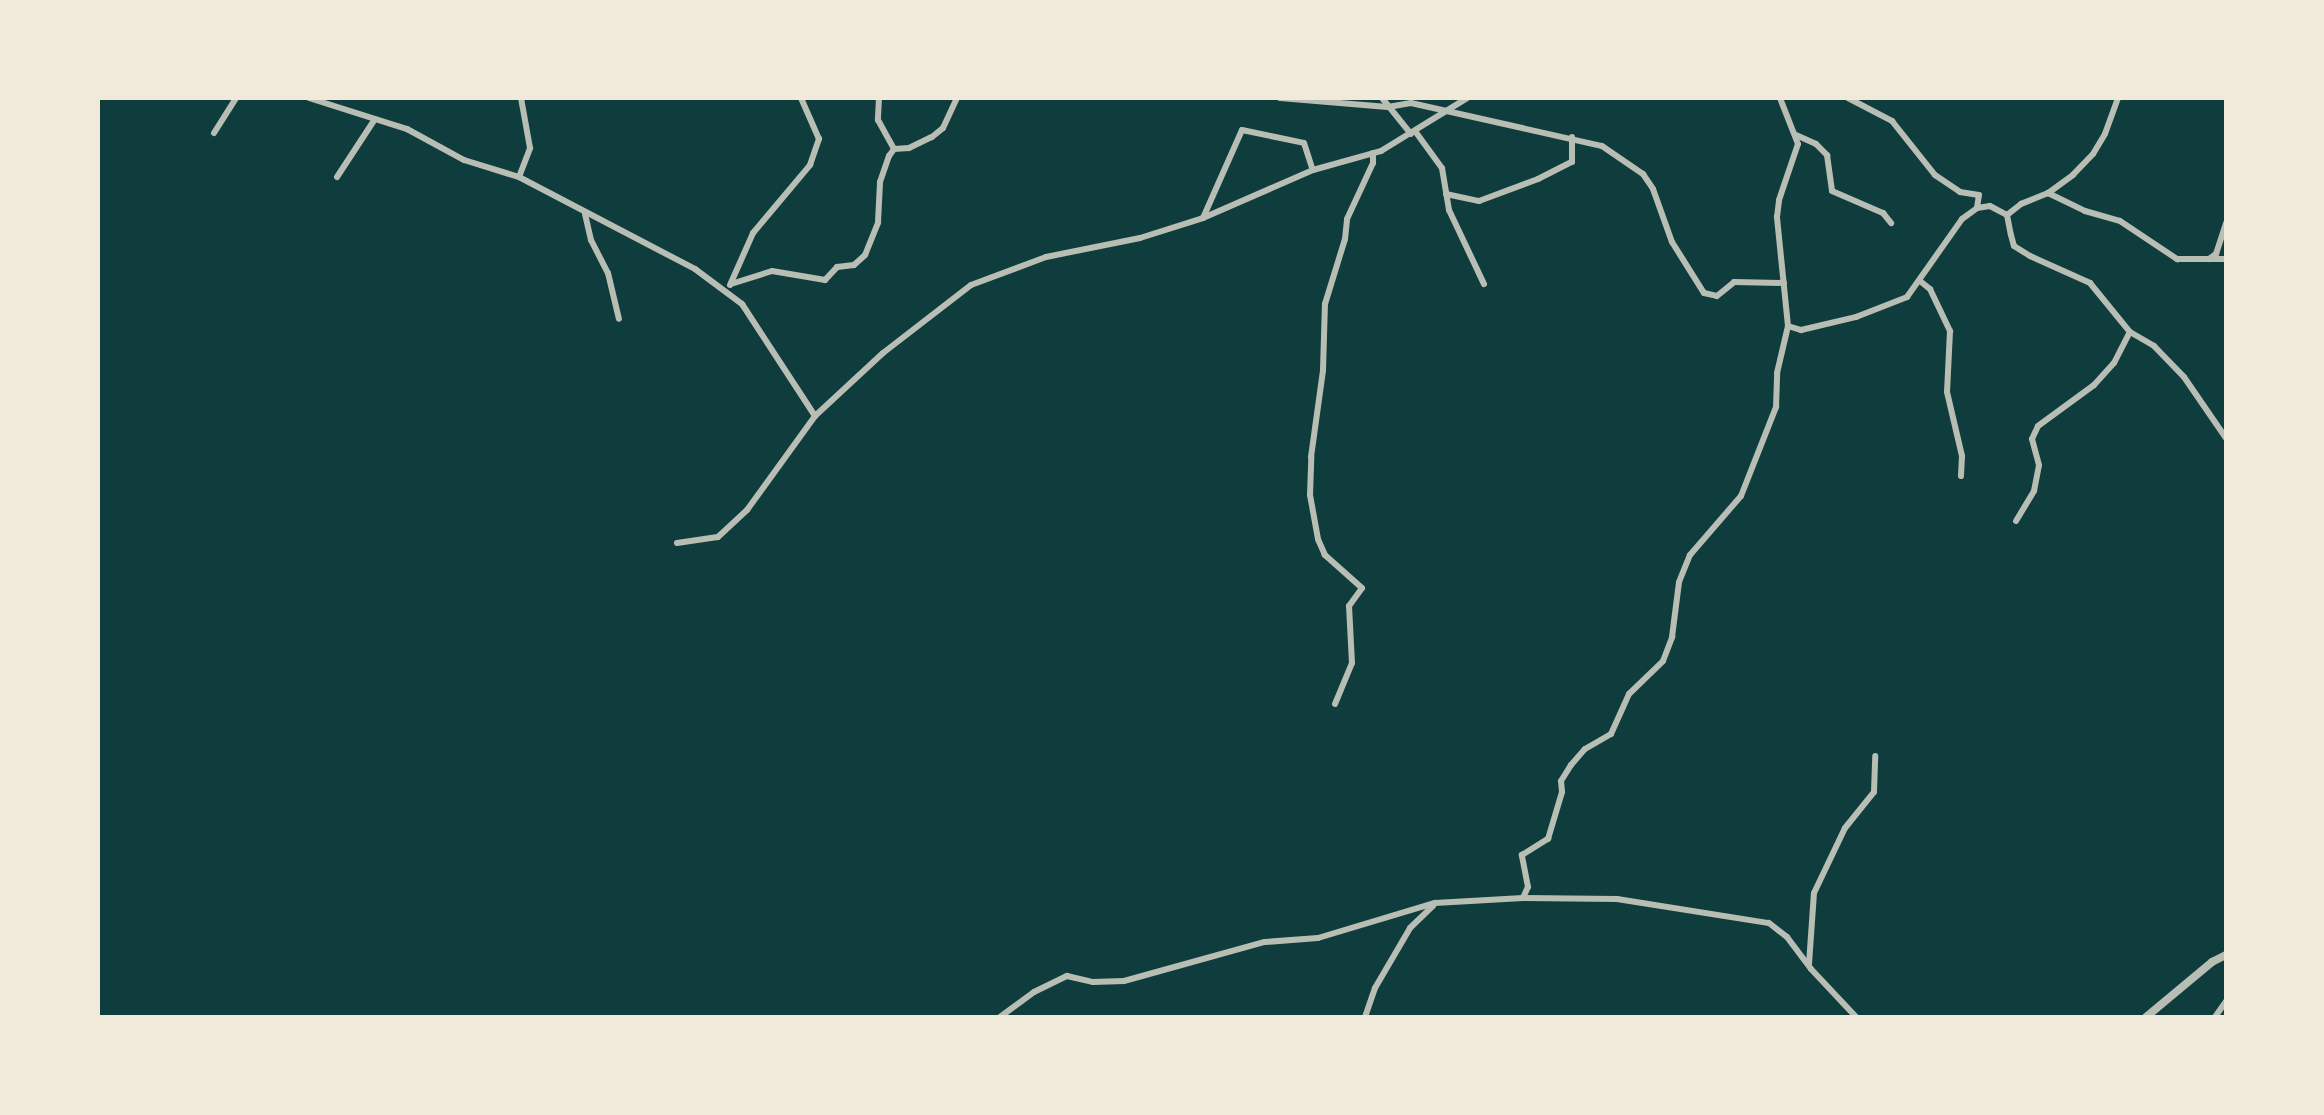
<!DOCTYPE html>
<html>
<head>
<meta charset="utf-8">
<style>
	body { margin:0 }
	#map { position:relative; width:2324px; height:1115px; overflow:hidden; background:#0f3d3e; font-family:Karla,sans-serif }
	div>[style] { position:absolute }
	.minor>* { height:6px; margin:-3px; padding:0 3px; transform-origin:3px; border-radius:3px; background:#b8beb3 }
	.tertiary>* { height:8px; margin:-4px; padding:0 4px; transform-origin:4px; border-radius:4px; background:#b8beb3 }
	span { translate:-50% -50%; white-space:nowrap; text-align:center; line-height:1.15; -webkit-text-stroke:8px #f1e9da; paint-order:stroke }
	.frame { position:absolute; inset:0; border:100px solid #f1e9da; pointer-events:none }
</style>
</head>
<body>
<div id="map">
	<div class="minor">
		<i style="left:309px;top:98px;width:103px;rotate:17.6deg"></i>
		<i style="left:407px;top:129px;width:65px;rotate:28.5deg"></i>
		<i style="left:464px;top:160px;width:58px;rotate:17.2deg"></i>
		<i style="left:519px;top:177px;width:199px;rotate:27.6deg"></i>
		<i style="left:695px;top:269px;width:59px;rotate:36.7deg"></i>
		<i style="left:742px;top:304px;width:134px;rotate:56.9deg"></i>
		<i style="left:815px;top:416px;width:93px;rotate:-42.8deg"></i>
		<i style="left:883px;top:353px;width:111px;rotate:-37.7deg"></i>
		<i style="left:971px;top:285px;width:80px;rotate:-20.5deg"></i>
		<i style="left:1046px;top:257px;width:96px;rotate:-11.4deg"></i>
		<i style="left:1140px;top:238px;width:66px;rotate:-17.6deg"></i>
		<i style="left:1203px;top:218px;width:120px;rotate:-23.6deg"></i>
		<i style="left:1313px;top:170px;width:71px;rotate:-15.6deg"></i>
		<i style="left:1381px;top:151px;width:101px;rotate:-31.6deg"></i>
		<i style="left:879px;top:98px;width:22px;rotate:93deg"></i>
		<i style="left:878px;top:120px;width:33px;rotate:61deg"></i>
		<i style="left:1280px;top:98px;width:108px;rotate:4.8deg"></i>
		<i style="left:1388px;top:107px;width:23px;rotate:-10deg"></i>
		<i style="left:1411px;top:103px;width:196px;rotate:12.7deg"></i>
		<i style="left:1602px;top:146px;width:50px;rotate:34.3deg"></i>
		<i style="left:1643px;top:174px;width:18px;rotate:56deg"></i>
		<i style="left:1653px;top:189px;width:56px;rotate:70.3deg"></i>
		<i style="left:1672px;top:242px;width:60px;rotate:57.9deg"></i>
		<i style="left:1704px;top:293px;width:13px;rotate:13deg"></i>
		<i style="left:1717px;top:296px;width:22px;rotate:-39deg"></i>
		<i style="left:1734px;top:282px;width:50px;rotate:1.1deg"></i>
		<i style="left:1382px;top:98px;width:46px;rotate:51.1deg"></i>
		<i style="left:1848px;top:98px;width:50px;rotate:27.6deg"></i>
		<i style="left:1892px;top:121px;width:69px;rotate:51.5deg"></i>
		<i style="left:1935px;top:175px;width:30px;rotate:34deg"></i>
		<i style="left:1960px;top:192px;width:19px;rotate:9deg"></i>
		<i style="left:1979px;top:195px;width:13px;rotate:99deg"></i>
		<i style="left:2118px;top:98px;width:38px;rotate:110deg"></i>
		<i style="left:2105px;top:134px;width:23px;rotate:121deg"></i>
		<i style="left:2093px;top:154px;width:29px;rotate:134deg"></i>
		<i style="left:2073px;top:175px;width:31px;rotate:144deg"></i>
		<i style="left:2048px;top:193px;width:29px;rotate:158deg"></i>
		<i style="left:2021px;top:204px;width:18px;rotate:142deg"></i>
		<i style="left:2007px;top:215px;width:20px;rotate:79deg"></i>
		<i style="left:2011px;top:235px;width:11px;rotate:75deg"></i>
		<i style="left:2014px;top:246px;width:19px;rotate:32deg"></i>
		<i style="left:2030px;top:256px;width:66px;rotate:24.2deg"></i>
		<i style="left:2090px;top:283px;width:63px;rotate:50.8deg"></i>
		<i style="left:2130px;top:332px;width:28px;rotate:30deg"></i>
		<i style="left:2154px;top:346px;width:43px;rotate:45.9deg"></i>
		<i style="left:2184px;top:377px;width:74px;rotate:55.5deg"></i>
		<i style="left:1415px;top:131px;width:46px;rotate:53.9deg"></i>
		<i style="left:1442px;top:168px;width:43px;rotate:80.5deg"></i>
		<i style="left:1449px;top:210px;width:82px;rotate:64.7deg"></i>
		<i style="left:214px;top:133px;width:41px;rotate:-57.8deg"></i>
		<i style="left:1796px;top:135px;width:22px;rotate:24deg"></i>
		<i style="left:1816px;top:144px;width:16px;rotate:45deg"></i>
		<i style="left:1827px;top:155px;width:36px;rotate:82deg"></i>
		<i style="left:1832px;top:191px;width:56px;rotate:23.3deg"></i>
		<i style="left:1883px;top:213px;width:13px;rotate:51deg"></i>
		<i style="left:337px;top:177px;width:69px;rotate:-56.8deg"></i>
		<i style="left:519px;top:177px;width:31px;rotate:-69deg"></i>
		<i style="left:530px;top:148px;width:51px;rotate:-100.2deg"></i>
		<i style="left:2048px;top:193px;width:41px;rotate:25.9deg"></i>
		<i style="left:2085px;top:211px;width:36px;rotate:16deg"></i>
		<i style="left:2120px;top:221px;width:69px;rotate:33.7deg"></i>
		<i style="left:2177px;top:259px;width:49px"></i>
		<i style="left:1446px;top:194px;width:34px;rotate:12deg"></i>
		<i style="left:1479px;top:201px;width:63px;rotate:-20.4deg"></i>
		<i style="left:1538px;top:179px;width:38px;rotate:-27deg"></i>
		<i style="left:1572px;top:162px;width:25px;rotate:-90deg"></i>
		<i style="left:585px;top:214px;width:27px;rotate:77deg"></i>
		<i style="left:591px;top:240px;width:37px;rotate:63deg"></i>
		<i style="left:608px;top:273px;width:47px;rotate:76.6deg"></i>
		<i style="left:1203px;top:218px;width:96px;rotate:-66.1deg"></i>
		<i style="left:1242px;top:130px;width:63px;rotate:11.8deg"></i>
		<i style="left:1304px;top:143px;width:28px;rotate:72deg"></i>
		<i style="left:2209px;top:259px;width:9px;rotate:-36deg"></i>
		<i style="left:2216px;top:254px;width:33px;rotate:-72deg"></i>
		<i style="left:1920px;top:281px;width:13px;rotate:39deg"></i>
		<i style="left:1930px;top:289px;width:47px;rotate:64.5deg"></i>
		<i style="left:1950px;top:331px;width:61px;rotate:92.8deg"></i>
		<i style="left:1947px;top:392px;width:66px;rotate:76.8deg"></i>
		<i style="left:1962px;top:456px;width:20px;rotate:93deg"></i>
		<i style="left:731px;top:284px;width:43px;rotate:-17.6deg"></i>
		<i style="left:772px;top:271px;width:54px;rotate:9.6deg"></i>
		<i style="left:825px;top:280px;width:18px;rotate:-47deg"></i>
		<i style="left:837px;top:267px;width:17px;rotate:-7deg"></i>
		<i style="left:854px;top:265px;width:15px;rotate:-42deg"></i>
		<i style="left:865px;top:255px;width:35px;rotate:-68deg"></i>
		<i style="left:878px;top:222px;width:40px;rotate:-87.1deg"></i>
		<i style="left:880px;top:182px;width:28px;rotate:-71deg"></i>
		<i style="left:889px;top:156px;width:9px;rotate:-54deg"></i>
		<i style="left:894px;top:149px;width:15px;rotate:-4deg"></i>
		<i style="left:909px;top:148px;width:25px;rotate:-26deg"></i>
		<i style="left:932px;top:137px;width:14px;rotate:-39deg"></i>
		<i style="left:943px;top:128px;width:33px;rotate:-65deg"></i>
		<i style="left:730px;top:285px;width:57px;rotate:-66.1deg"></i>
		<i style="left:753px;top:233px;width:89px;rotate:-50deg"></i>
		<i style="left:810px;top:165px;width:28px;rotate:-71deg"></i>
		<i style="left:819px;top:139px;width:45px;rotate:-113.7deg"></i>
		<i style="left:1788px;top:326px;width:14px;rotate:17deg"></i>
		<i style="left:1801px;top:330px;width:57px;rotate:-13.3deg"></i>
		<i style="left:1856px;top:317px;width:55px;rotate:-21.4deg"></i>
		<i style="left:1907px;top:297px;width:95px;rotate:-54.8deg"></i>
		<i style="left:1962px;top:219px;width:19px;rotate:-36deg"></i>
		<i style="left:1977px;top:208px;width:13px;rotate:-9deg"></i>
		<i style="left:1990px;top:206px;width:19px;rotate:28deg"></i>
		<i style="left:2016px;top:521px;width:35px;rotate:-59deg"></i>
		<i style="left:2034px;top:491px;width:26px;rotate:-79deg"></i>
		<i style="left:2039px;top:465px;width:27px;rotate:-105deg"></i>
		<i style="left:2032px;top:439px;width:14px;rotate:-65deg"></i>
		<i style="left:2038px;top:426px;width:69px;rotate:-36.2deg"></i>
		<i style="left:2094px;top:385px;width:30px;rotate:-48deg"></i>
		<i style="left:2114px;top:363px;width:35px;rotate:-63deg"></i>
		<i style="left:677px;top:543px;width:41px;rotate:-8.3deg"></i>
		<i style="left:718px;top:537px;width:40px;rotate:-43deg"></i>
		<i style="left:747px;top:510px;width:116px;rotate:-54.1deg"></i>
		<i style="left:1335px;top:704px;width:44px;rotate:-67.5deg"></i>
		<i style="left:1352px;top:663px;width:57px;rotate:-93deg"></i>
		<i style="left:1349px;top:606px;width:22px;rotate:-54deg"></i>
		<i style="left:1362px;top:588px;width:50px;rotate:-138.3deg"></i>
		<i style="left:1325px;top:555px;width:17px;rotate:-114deg"></i>
		<i style="left:1318px;top:539px;width:45px;rotate:-100.3deg"></i>
		<i style="left:1310px;top:495px;width:38px;rotate:-88deg"></i>
		<i style="left:1311px;top:457px;width:88px;rotate:-82.1deg"></i>
		<i style="left:1323px;top:370px;width:66px;rotate:-88.3deg"></i>
		<i style="left:1325px;top:304px;width:68px;rotate:-72.9deg"></i>
		<i style="left:1345px;top:239px;width:20px;rotate:-84deg"></i>
		<i style="left:1347px;top:219px;width:62px;rotate:-65.1deg"></i>
		<i style="left:1373px;top:163px;width:10px;rotate:-90deg"></i>
		<i style="left:1523px;top:898px;width:12px;rotate:-66deg"></i>
		<i style="left:1528px;top:887px;width:33px;rotate:-101deg"></i>
		<i style="left:1522px;top:855px;width:31px;rotate:-32deg"></i>
		<i style="left:1548px;top:839px;width:49px;rotate:-73.4deg"></i>
		<i style="left:1562px;top:792px;width:11px;rotate:-95deg"></i>
		<i style="left:1561px;top:781px;width:19px;rotate:-58deg"></i>
		<i style="left:1571px;top:765px;width:21px;rotate:-49deg"></i>
		<i style="left:1585px;top:749px;width:30px;rotate:-30deg"></i>
		<i style="left:1611px;top:734px;width:44px;rotate:-65.8deg"></i>
		<i style="left:1629px;top:694px;width:47px;rotate:-44.1deg"></i>
		<i style="left:1663px;top:661px;width:26px;rotate:-69deg"></i>
		<i style="left:1672px;top:637px;width:55px;rotate:-82.7deg"></i>
		<i style="left:1679px;top:582px;width:29px;rotate:-68deg"></i>
		<i style="left:1690px;top:555px;width:78px;rotate:-49.2deg"></i>
		<i style="left:1741px;top:496px;width:96px;rotate:-68.5deg"></i>
		<i style="left:1776px;top:407px;width:34px;rotate:-88deg"></i>
		<i style="left:1777px;top:373px;width:48px;rotate:-76.8deg"></i>
		<i style="left:1788px;top:326px;width:110px;rotate:-95.8deg"></i>
		<i style="left:1777px;top:217px;width:17px;rotate:-83deg"></i>
		<i style="left:1779px;top:200px;width:59px;rotate:-71.3deg"></i>
		<i style="left:1798px;top:144px;width:49px;rotate:-111.4deg"></i>
		<i style="left:1809px;top:964px;width:71px;rotate:-86deg"></i>
		<i style="left:1814px;top:893px;width:72px;rotate:-64.5deg"></i>
		<i style="left:1845px;top:828px;width:46px;rotate:-51.1deg"></i>
		<i style="left:1874px;top:792px;width:36px;rotate:-88deg"></i>
		<i style="left:1000px;top:1017px;width:42px;rotate:-36.3deg"></i>
		<i style="left:1034px;top:992px;width:37px;rotate:-26deg"></i>
		<i style="left:1067px;top:976px;width:27px;rotate:13deg"></i>
		<i style="left:1093px;top:982px;width:31px;rotate:-2deg"></i>
		<i style="left:1124px;top:981px;width:146px;rotate:-15.5deg"></i>
		<i style="left:1265px;top:942px;width:53px;rotate:-4.3deg"></i>
		<i style="left:1318px;top:938px;width:122px;rotate:-16.7deg"></i>
		<i style="left:1435px;top:903px;width:88px;rotate:-3.3deg"></i>
		<i style="left:1523px;top:898px;width:94px;rotate:0.6deg"></i>
		<i style="left:1617px;top:899px;width:154px;rotate:9deg"></i>
		<i style="left:1769px;top:923px;width:23px;rotate:38deg"></i>
		<i style="left:1787px;top:937px;width:40px;rotate:53deg"></i>
		<i style="left:1811px;top:969px;width:66px;rotate:46.8deg"></i>
		<i style="left:1365px;top:1017px;width:31px;rotate:-71deg"></i>
		<i style="left:1375px;top:988px;width:69px;rotate:-59.7deg"></i>
		<i style="left:1410px;top:928px;width:32px;rotate:-44deg"></i>
		<i style="left:2215px;top:1017px;width:19px;rotate:-55deg"></i>
	</div>
	<div class="tertiary">
		<i style="left:2146px;top:1017px;width:86px;rotate:-39.8deg"></i>
		<i style="left:2212px;top:962px;width:16px;rotate:-27deg"></i>
	</div>
	<div class="frame"></div>
</div>
</body>
</html>
